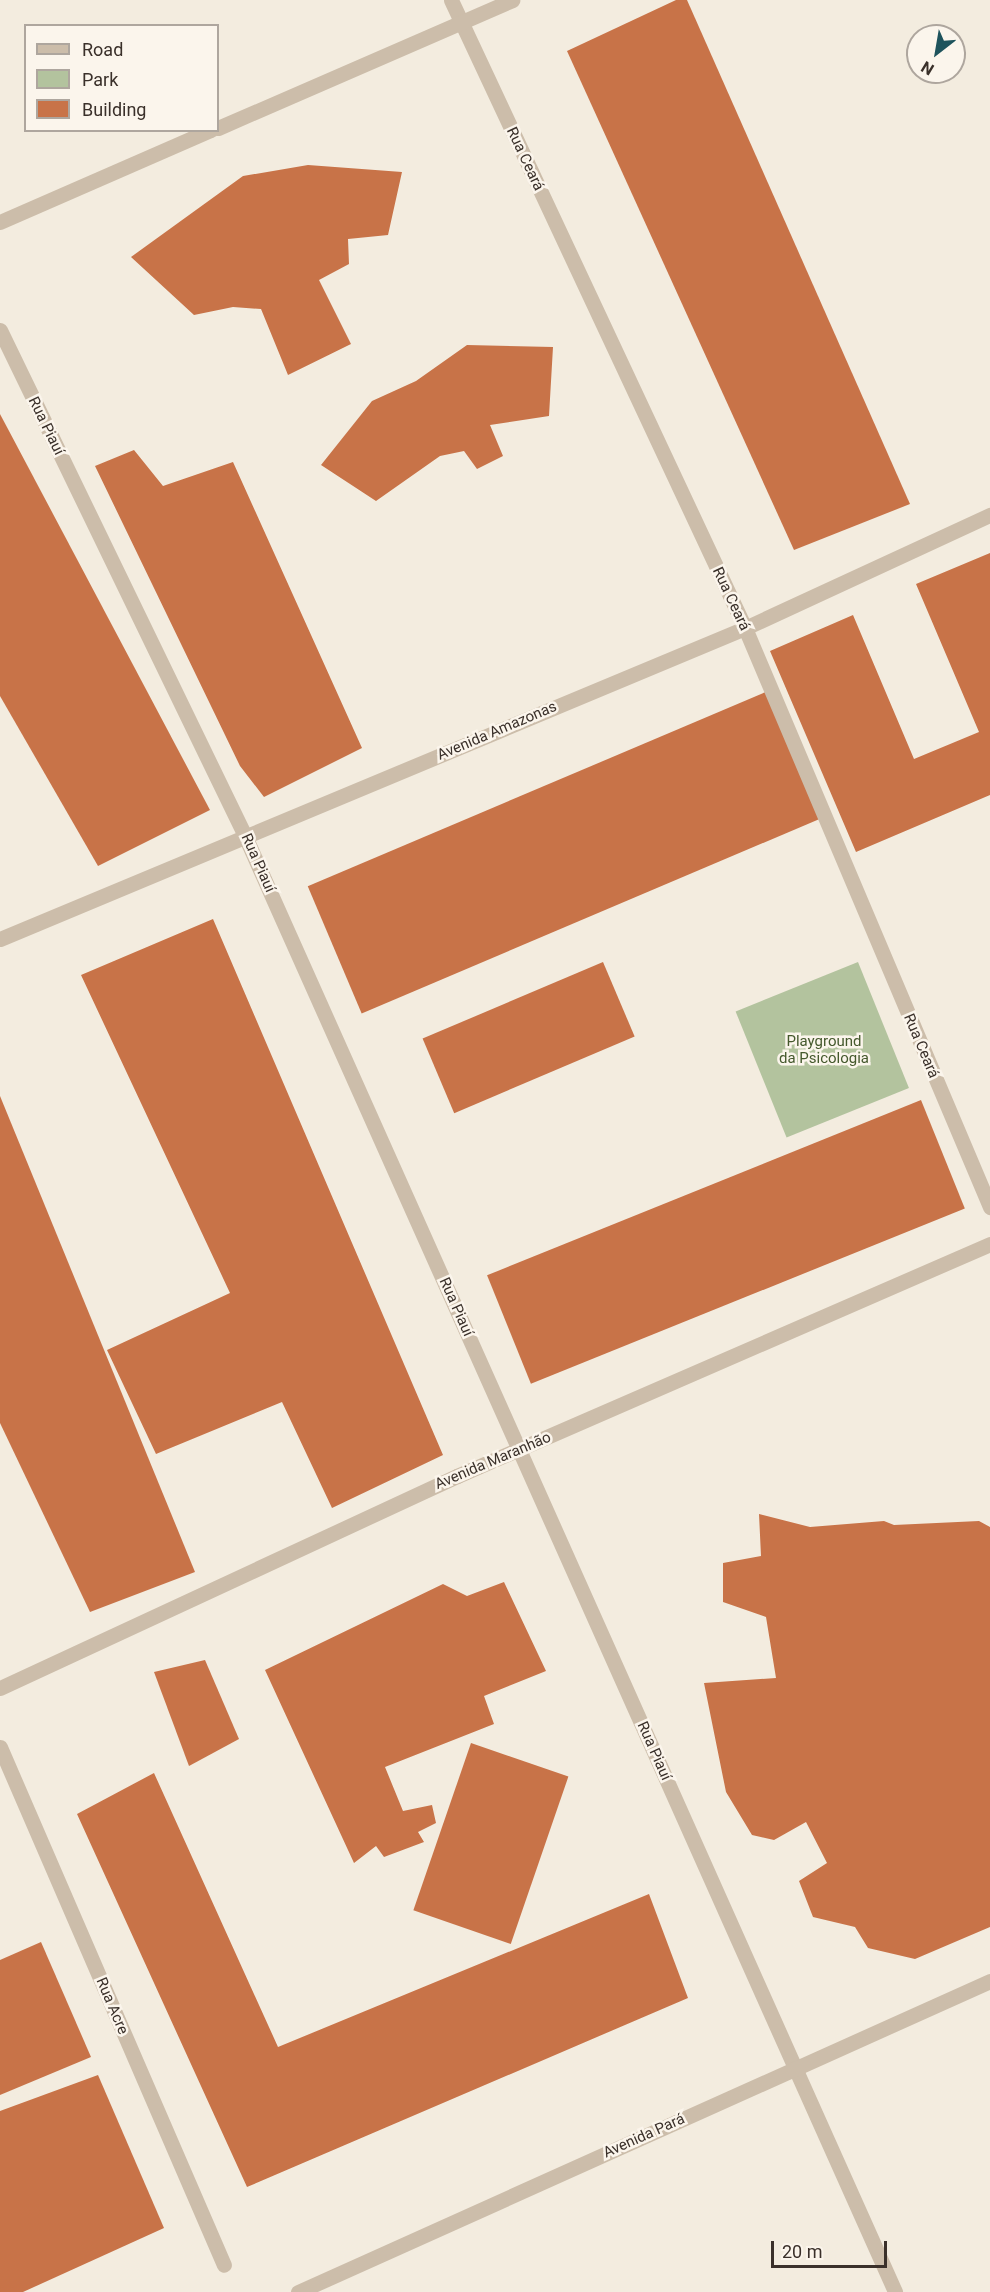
<!DOCTYPE html>
<html>
<head>
<meta charset="utf-8">
<style>
	body { margin:0 }
	#map { position:relative; width:990px; height:2292px; overflow:hidden; background:#f3ecdf; font-family:Roboto,sans-serif }
	div>[style] { position:absolute }
	.green>* { inset:0; background:#b3c39e; transform-origin:0 0 }
	.building>* { inset:0; background:#c87348; transform-origin:0 0 }
	.service>* { height:15px; margin:-7.5px; padding:0 7.5px; transform-origin:7.5px; border-radius:7.5px; background:#ccbdaa }
	.minor>* { height:15px; margin:-7.5px; padding:0 7.5px; transform-origin:7.5px; border-radius:7.5px; background:#ccbdaa }
	span { translate:-50% -50%; white-space:nowrap; text-align:center; line-height:1.15; -webkit-text-stroke:5px #fbf5ec; paint-order:stroke }
	.street-label { font-size:15px; color:#3a302a }
	.park-label { font-size:15px; color:#45592d }
	.legend { position:absolute; left:24px; top:24px; width:195px; height:108px; box-sizing:border-box; background:#fbf5ec; border:2px solid #aea69e; margin:0; padding:8px 10px; list-style:none; font-size:18px; color:#3a302a }
	.legend li { display:flex; align-items:center; gap:12px; height:30px }
	.legend b { width:30px; border:2px solid #aea69e }
	.north { position:absolute; left:906px; top:24px; width:60px; height:60px; box-sizing:border-box; background:#fbf5ec; border:2px solid #aea69e; border-radius:50%; rotate:211deg; font-size:16px; font-weight:700; line-height:24px; text-align:center; color:#3a302a }
	.north::after { content:''; display:block; margin:auto; width:21px; height:27px; background:#1e535c; clip-path:polygon(50% 0,100% 100%,50% 72%,0 100%) }
	.scale { position:absolute; left:771px; top:2241px; width:116px; height:27px; box-sizing:border-box; border:3px solid #3a302a; border-top:0; padding-left:8px; font-size:18px; line-height:21px; white-space:nowrap; color:#3a302a; -webkit-text-stroke:4px #fbf5ec; paint-order:stroke }
</style>
</head>
<body>
<div id="map">
	<div class="green">
		<i style="left:858px;top:962px;width:136px;height:132px;rotate:68deg"></i>
	</div>
	<div class="building">
		<i style="clip-path:polygon(676px 0,687px 0,910px 504px,794px 550px,567px 51px)"></i>
		<i style="clip-path:polygon(308px 165px,402px 172px,388px 235px,348px 239px,349px 264px,319px 280px,351px 344px,288px 375px,261px 309px,233px 307px,194px 315px,131px 257px,243px 176px)"></i>
		<i style="clip-path:polygon(467px 345px,553px 347px,549px 416px,490px 425px,503px 456px,477px 469px,464px 451px,440px 456px,376px 501px,321px 465px,372px 401px,416px 381px)"></i>
		<i style="clip-path:polygon(0 414px,210px 810px,98px 866px,0 696px)"></i>
		<i style="clip-path:polygon(134px 450px,163px 486px,233px 462px,362px 748px,264px 797px,240px 766px,95px 466px)"></i>
		<i style="clip-path:polygon(990px 553px,990px 795px,856px 852px,770px 651px,853px 615px,914px 759px,979px 732px,916px 584px)"></i>
		<i style="left:768px;top:691px;width:138px;height:500px;rotate:67deg"></i>
		<i style="clip-path:polygon(213px 919px,443px 1455px,332px 1508px,282px 1402px,156px 1454px,107px 1350px,230px 1293px,81px 975px)"></i>
		<i style="left:603px;top:962px;width:81px;height:196px;rotate:67deg"></i>
		<i style="clip-path:polygon(0 1096px,195px 1572px,90px 1612px,0 1423px)"></i>
		<i style="left:921px;top:1100px;width:117px;height:468px;rotate:68deg"></i>
		<i style="clip-path:polygon(759px 1514px,810px 1527px,884px 1521px,894px 1525px,979px 1521px,990px 1527px,990px 1927px,915px 1959px,868px 1948px,855px 1927px,813px 1917px,799px 1881px,827px 1863px,806px 1822px,774px 1840px,752px 1835px,726px 1792px,704px 1683px,776px 1678px,766px 1617px,723px 1602px,723px 1563px,761px 1556px)"></i>
		<i style="clip-path:polygon(504px 1582px,546px 1671px,484px 1696px,494px 1724px,385px 1767px,403px 1811px,432px 1805px,436px 1823px,418px 1832px,424px 1842px,384px 1857px,376px 1846px,354px 1863px,265px 1670px,443px 1584px,467px 1596px)"></i>
		<i style="clip-path:polygon(205px 1660px,239px 1739px,189px 1766px,154px 1672px)"></i>
		<i style="left:471px;top:1743px;width:103px;height:177px;rotate:19deg"></i>
		<i style="clip-path:polygon(154px 1773px,278px 2047px,649px 1894px,688px 1998px,247px 2187px,77px 1814px)"></i>
		<i style="clip-path:polygon(41px 1942px,91px 2057px,0 2095px,0 1960px)"></i>
		<i style="clip-path:polygon(98px 2075px,164px 2228px,23px 2292px,0 2292px,0 2111px)"></i>
	</div>
	<div class="service">
		<i style="left:0;top:330px;width:562px;rotate:64.16deg"></i>
		<i style="left:245px;top:836px;width:1349px;rotate:65.94deg"></i>
		<i style="left:0;top:939px;width:807px;rotate:-22.66deg"></i>
		<i style="left:0;top:1688px;width:504px;rotate:-24.89deg"></i>
		<i style="left:457px;top:1476px;width:581px;rotate:-23.52deg"></i>
		<i style="left:0;top:1747px;width:564px;rotate:66.61deg"></i>
	</div>
	<div class="minor">
		<i style="left:451px;top:0;width:693px;rotate:64.91deg"></i>
		<i style="left:745px;top:628px;width:629px;rotate:67.06deg"></i>
		<i style="left:218px;top:128px;width:321px;rotate:-23.5deg"></i>
		<i style="left:0;top:222px;width:230px;rotate:-23.6deg"></i>
		<i style="left:745px;top:628px;width:270px;rotate:-24.8deg"></i>
		<i style="left:795px;top:2068px;width:245px;rotate:65.9deg"></i>
		<i style="left:298px;top:2292px;width:759px;rotate:-24.2deg"></i>
	</div>
	<div class="street-label">
		<span style="left:525px;top:159px;rotate:65deg">Rua Ceará</span>
		<span style="left:46px;top:426px;rotate:64deg">Rua Piauí</span>
		<span style="left:731px;top:599px;rotate:65deg">Rua Ceará</span>
		<span style="left:497px;top:731px;rotate:-23deg">Avenida Amazonas</span>
		<span style="left:258px;top:863px;rotate:66deg">Rua Piauí</span>
		<span style="left:921px;top:1046px;rotate:67deg">Rua Ceará</span>
		<span style="left:456px;top:1307px;rotate:66deg">Rua Piauí</span>
		<span style="left:493px;top:1461px;rotate:-23deg">Avenida Maranhão</span>
		<span style="left:654px;top:1751px;rotate:66deg">Rua Piauí</span>
		<span style="left:112px;top:2006px;rotate:67deg">Rua Acre</span>
		<span style="left:644px;top:2136px;rotate:-24deg">Avenida Pará</span>
	</div>
	<div class="park-label">
		<span style="left:824px;top:1050px">Playground<br>da Psicologia</span>
	</div>
	<ul class="legend">
	<li><b style="height:8px;background:#ccbdaa"></b>Road</li>
	<li><b style="height:16px;background:#b3c39e"></b>Park</li>
	<li><b style="height:16px;background:#c87348"></b>Building</li>
	</ul>
	<div class="north">N</div>
	<div class="scale">20 m</div>
</div>
</body>
</html>
